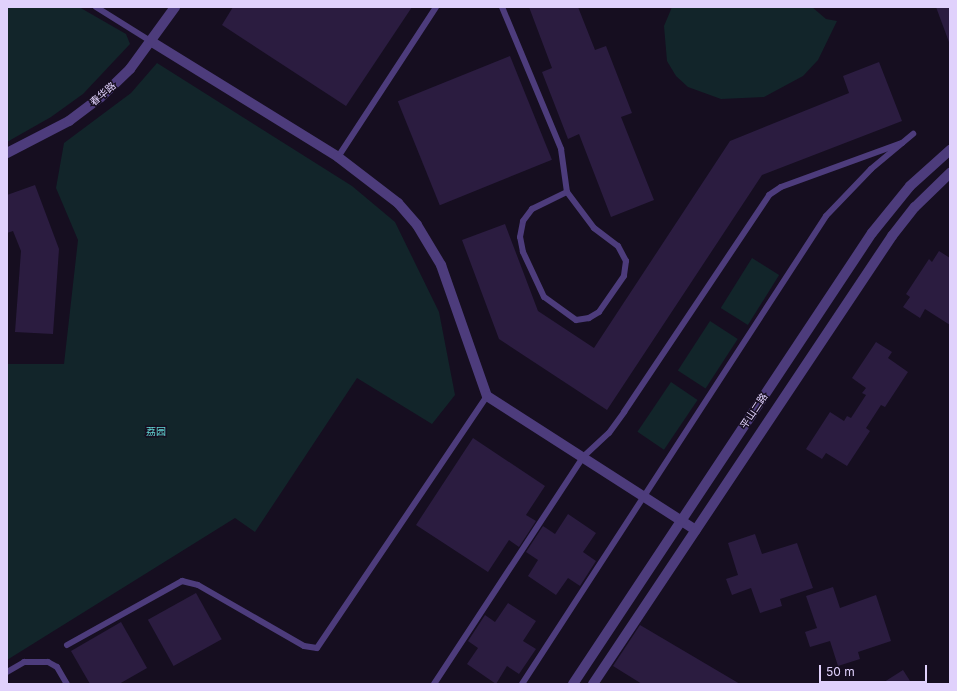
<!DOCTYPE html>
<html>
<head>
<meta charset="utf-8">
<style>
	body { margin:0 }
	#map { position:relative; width:957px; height:691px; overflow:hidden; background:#160e20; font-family:Inter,"Noto Sans SC",sans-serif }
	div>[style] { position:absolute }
	.green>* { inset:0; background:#12252a; transform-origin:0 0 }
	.building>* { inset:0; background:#2b1c40; transform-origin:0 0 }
	.service>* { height:6px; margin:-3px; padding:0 3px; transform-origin:3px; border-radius:3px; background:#4d3c7c }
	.minor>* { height:10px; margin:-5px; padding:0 5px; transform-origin:5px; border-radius:5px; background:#4d3c7c }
	.tertiary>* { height:10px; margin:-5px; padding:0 5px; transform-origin:5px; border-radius:5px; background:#4d3c7c }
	span { translate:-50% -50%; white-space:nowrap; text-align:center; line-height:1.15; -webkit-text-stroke:3px #160e20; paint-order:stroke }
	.street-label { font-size:10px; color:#e0d1fc }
	.park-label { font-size:10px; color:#62d7d4 }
	.frame { position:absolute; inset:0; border:8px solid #e0d1fc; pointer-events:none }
	.scale { position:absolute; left:819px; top:665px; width:108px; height:18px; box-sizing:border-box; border:2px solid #e0d1fc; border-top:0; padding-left:5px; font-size:12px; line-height:14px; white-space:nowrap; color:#e0d1fc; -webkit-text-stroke:3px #160e20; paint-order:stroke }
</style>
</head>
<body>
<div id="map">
	<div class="green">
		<i style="clip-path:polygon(7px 7px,79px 7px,126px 34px,130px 44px,83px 94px,51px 117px,7px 142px)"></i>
		<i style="clip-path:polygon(672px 7px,812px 7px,826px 19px,837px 21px,818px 60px,803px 76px,764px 97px,721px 99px,688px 87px,676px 76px,667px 61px,664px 26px)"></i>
		<i style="clip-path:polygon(157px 63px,352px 186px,395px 222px,439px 312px,455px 395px,432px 424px,357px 378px,255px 532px,235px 518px,7px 660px,7px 364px,64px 364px,78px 240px,56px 188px,64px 143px,131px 93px)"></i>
		<i style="left:752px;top:258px;width:32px;height:59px;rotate:32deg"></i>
		<i style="left:710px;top:321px;width:33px;height:59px;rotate:33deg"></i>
		<i style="left:671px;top:382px;width:32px;height:60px;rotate:34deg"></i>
	</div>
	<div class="building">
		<i style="clip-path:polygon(233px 7px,412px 7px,346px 106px,222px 25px)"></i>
		<i style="clip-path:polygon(529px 7px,578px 7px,595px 50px,606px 46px,632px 113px,621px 117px,654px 200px,611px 217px,579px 134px,568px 139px,542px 72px,552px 68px)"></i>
		<i style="clip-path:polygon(936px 7px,950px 7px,950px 42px,949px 42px)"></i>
		<i style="left:510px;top:56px;width:112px;height:121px;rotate:68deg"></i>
		<i style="clip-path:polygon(879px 62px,902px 121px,762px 175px,607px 410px,499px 339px,462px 240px,505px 224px,538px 311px,594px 348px,730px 141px,849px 93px,843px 76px)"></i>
		<i style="clip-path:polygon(35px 185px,59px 249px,53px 334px,15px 332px,21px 251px,13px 231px,7px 233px,7px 195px)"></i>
		<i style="clip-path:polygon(939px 251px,950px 258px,950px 325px,925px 309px,920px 318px,903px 307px,910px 297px,906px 294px,929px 259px,932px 262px)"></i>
		<i style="clip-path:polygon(876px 342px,892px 352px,888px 358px,908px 372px,885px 407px,881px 405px,866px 428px,870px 431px,847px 466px,826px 453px,822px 459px,806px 449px,830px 412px,844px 421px,847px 416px,851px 418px,866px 395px,862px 393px,866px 388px,852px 378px)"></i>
		<i style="clip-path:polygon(473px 438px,545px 486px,526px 515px,536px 521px,519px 547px,509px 540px,488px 572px,416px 525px)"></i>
		<i style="clip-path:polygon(568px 514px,596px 533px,583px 552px,596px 561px,580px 586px,568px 578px,556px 595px,528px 576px,538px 560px,526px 552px,543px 526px,555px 534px)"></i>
		<i style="clip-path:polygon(755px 534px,762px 554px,797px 543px,813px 588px,780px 599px,782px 606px,760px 613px,751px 588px,732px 595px,726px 579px,738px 575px,728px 543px)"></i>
		<i style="clip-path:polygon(833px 587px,840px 608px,876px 595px,891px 641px,858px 652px,860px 659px,838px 666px,830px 641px,810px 647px,805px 632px,817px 628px,806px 596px)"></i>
		<i style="left:196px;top:593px;width:53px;height:55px;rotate:61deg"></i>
		<i style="clip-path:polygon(508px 603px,536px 621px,523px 641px,536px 649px,519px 674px,507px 666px,496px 684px,467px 664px,478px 648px,468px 641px,485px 615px,495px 622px)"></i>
		<i style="clip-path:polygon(121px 622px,147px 668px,119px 684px,90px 684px,71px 651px)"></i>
		<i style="clip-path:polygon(640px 625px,740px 684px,642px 684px,613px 666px)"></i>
		<i style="clip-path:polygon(903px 670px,912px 684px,881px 684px)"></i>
	</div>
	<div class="service">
		<i style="left:96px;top:7px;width:66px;rotate:32deg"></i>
		<i style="left:502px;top:7px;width:154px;rotate:67.4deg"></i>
		<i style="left:561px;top:149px;width:43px;rotate:82.1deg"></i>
		<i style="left:567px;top:192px;width:45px;rotate:53.1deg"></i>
		<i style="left:594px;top:228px;width:30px;rotate:37deg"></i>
		<i style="left:618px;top:246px;width:17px;rotate:62deg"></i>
		<i style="left:626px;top:261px;width:15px;rotate:98deg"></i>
		<i style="left:624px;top:276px;width:44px;rotate:124.8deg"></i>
		<i style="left:599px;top:312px;width:12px;rotate:149deg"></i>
		<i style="left:589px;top:318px;width:13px;rotate:171deg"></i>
		<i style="left:576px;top:320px;width:39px;rotate:-144deg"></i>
		<i style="left:544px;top:297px;width:50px;rotate:-115deg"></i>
		<i style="left:523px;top:252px;width:15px;rotate:-101deg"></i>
		<i style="left:520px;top:237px;width:16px;rotate:-79deg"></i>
		<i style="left:523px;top:221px;width:15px;rotate:-53deg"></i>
		<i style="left:532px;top:209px;width:39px;rotate:-26deg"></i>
		<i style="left:338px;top:157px;width:179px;rotate:-56.8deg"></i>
		<i style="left:67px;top:645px;width:132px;rotate:-29.1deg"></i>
		<i style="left:182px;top:581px;width:16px;rotate:14deg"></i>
		<i style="left:198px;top:585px;width:122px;rotate:29.9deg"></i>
		<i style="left:304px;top:646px;width:13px;rotate:9deg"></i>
		<i style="left:317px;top:648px;width:304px;rotate:-56deg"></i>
		<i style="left:7px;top:672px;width:20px;rotate:-30deg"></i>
		<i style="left:24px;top:662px;width:24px"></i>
		<i style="left:48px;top:662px;width:10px;rotate:29deg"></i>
		<i style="left:57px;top:667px;width:20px;rotate:60deg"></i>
		<i style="left:434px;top:684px;width:272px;rotate:-56.7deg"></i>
		<i style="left:583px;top:457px;width:35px;rotate:-43deg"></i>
		<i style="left:609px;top:433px;width:26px;rotate:-54deg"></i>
		<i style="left:624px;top:412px;width:261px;rotate:-56.2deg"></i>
		<i style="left:769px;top:195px;width:14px;rotate:-34deg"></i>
		<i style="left:781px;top:187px;width:129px;rotate:-20deg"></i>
		<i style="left:522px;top:684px;width:558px;rotate:-56.99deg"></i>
		<i style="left:826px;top:216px;width:65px;rotate:-46.2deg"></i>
		<i style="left:871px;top:169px;width:55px;rotate:-39.8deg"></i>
	</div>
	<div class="minor">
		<i style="left:152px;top:42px;width:219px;rotate:31.7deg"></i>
		<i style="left:338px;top:157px;width:76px;rotate:37.5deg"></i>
		<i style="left:398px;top:203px;width:29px;rotate:49deg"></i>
		<i style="left:417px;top:225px;width:47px;rotate:59deg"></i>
		<i style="left:441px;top:265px;width:139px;rotate:70.7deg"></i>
		<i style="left:487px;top:396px;width:248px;rotate:32.7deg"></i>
		<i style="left:7px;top:153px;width:70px;rotate:-27.3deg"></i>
		<i style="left:69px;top:121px;width:39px;rotate:-37deg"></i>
		<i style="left:100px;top:98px;width:42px;rotate:-44deg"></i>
		<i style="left:130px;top:69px;width:77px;rotate:-54deg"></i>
	</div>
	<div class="tertiary">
		<i style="left:573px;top:684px;width:541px;rotate:-56.46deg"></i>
		<i style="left:872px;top:233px;width:60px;rotate:-51deg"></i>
		<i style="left:910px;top:186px;width:54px;rotate:-42deg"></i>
		<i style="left:593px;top:684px;width:539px;rotate:-56.28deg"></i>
		<i style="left:892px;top:236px;width:37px;rotate:-52deg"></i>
		<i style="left:915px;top:207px;width:49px;rotate:-44.2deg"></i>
	</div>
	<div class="street-label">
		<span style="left:103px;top:94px;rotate:-41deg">春华路</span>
		<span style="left:754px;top:411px;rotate:-56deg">平山二路</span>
	</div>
	<div class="park-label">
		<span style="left:156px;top:432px">荔园</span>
	</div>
	<div class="frame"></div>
	<div class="scale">50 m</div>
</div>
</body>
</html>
